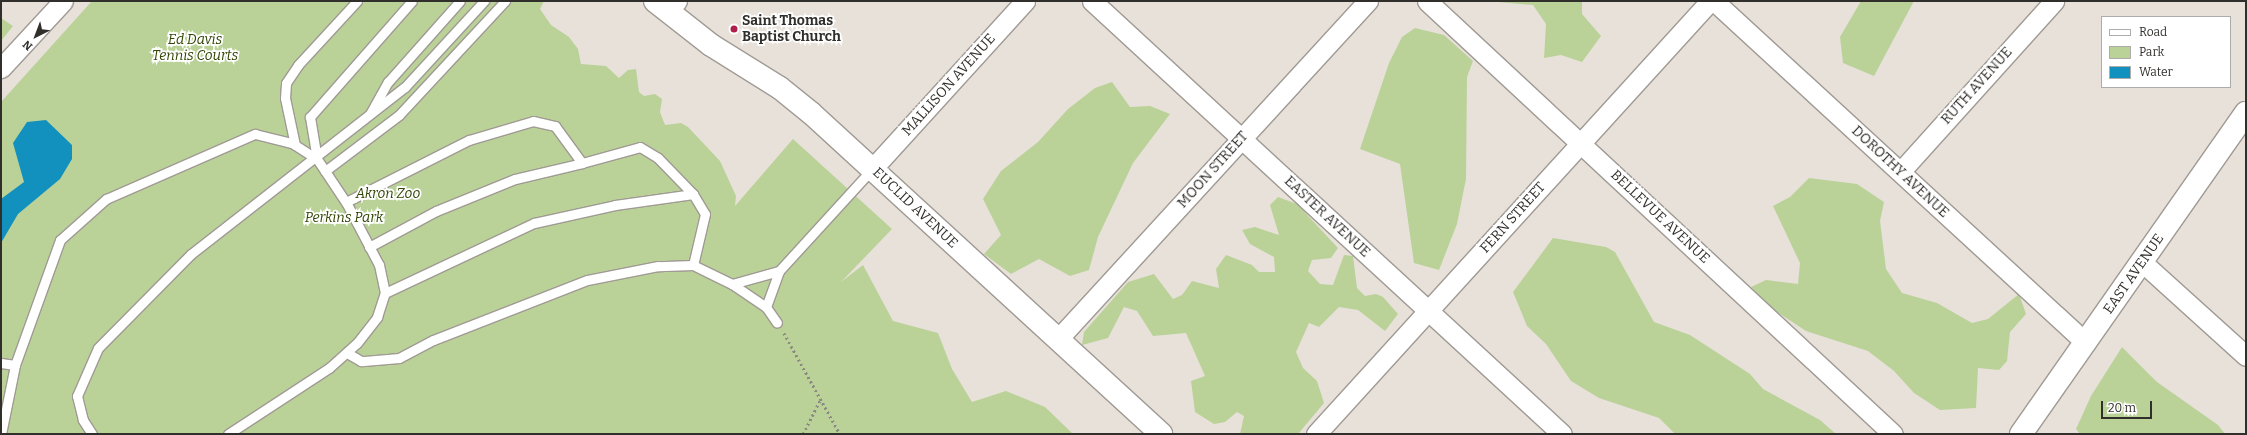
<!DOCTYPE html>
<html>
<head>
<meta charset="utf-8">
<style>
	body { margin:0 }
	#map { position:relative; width:2247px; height:435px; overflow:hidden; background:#e7e1da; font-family:Bitter,serif }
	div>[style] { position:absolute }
	.green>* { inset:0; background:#bad298 }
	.water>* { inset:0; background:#1290be }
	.path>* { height:2.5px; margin-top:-1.25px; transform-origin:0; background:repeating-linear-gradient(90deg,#8c8883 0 2px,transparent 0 5px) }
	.roads { filter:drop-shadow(1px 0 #a09a94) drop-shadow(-1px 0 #a09a94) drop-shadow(0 1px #a09a94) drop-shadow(0 -1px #a09a94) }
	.lane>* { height:9px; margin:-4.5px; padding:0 4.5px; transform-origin:4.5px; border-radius:4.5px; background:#fff }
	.street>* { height:19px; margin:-9.5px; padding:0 9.5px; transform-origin:9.5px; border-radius:9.5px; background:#fff }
	.secondary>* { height:22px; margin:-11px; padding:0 11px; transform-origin:11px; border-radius:11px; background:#fff }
	.dots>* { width:11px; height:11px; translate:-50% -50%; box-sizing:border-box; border:2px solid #fff; border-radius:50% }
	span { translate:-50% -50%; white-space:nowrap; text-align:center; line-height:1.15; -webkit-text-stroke:3.5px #fff; paint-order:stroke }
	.poi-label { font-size:14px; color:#312f2c; font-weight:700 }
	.left { translate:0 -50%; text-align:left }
	.park-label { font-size:14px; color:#324605; font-style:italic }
	.street-label { font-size:14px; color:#312f2c }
	.frame { position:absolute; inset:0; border:2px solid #312f2c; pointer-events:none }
	.legend { position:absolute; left:2101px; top:16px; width:130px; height:72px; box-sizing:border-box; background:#fff; border:1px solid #adacab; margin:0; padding:5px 7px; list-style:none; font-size:12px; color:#312f2c }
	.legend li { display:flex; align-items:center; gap:8px; height:20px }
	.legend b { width:20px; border:1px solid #adacab }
	.north { position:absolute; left:16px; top:16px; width:40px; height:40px; -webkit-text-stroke:3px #fff; paint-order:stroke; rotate:222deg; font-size:11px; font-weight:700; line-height:16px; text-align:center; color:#312f2c }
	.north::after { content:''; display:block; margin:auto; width:14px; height:18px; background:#312f2c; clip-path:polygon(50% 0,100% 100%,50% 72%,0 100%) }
	.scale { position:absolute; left:2101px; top:401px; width:51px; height:18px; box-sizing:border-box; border:2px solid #312f2c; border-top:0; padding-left:5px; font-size:12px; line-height:14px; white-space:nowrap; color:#312f2c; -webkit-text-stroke:3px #fff; paint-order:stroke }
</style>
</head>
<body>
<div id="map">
	<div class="green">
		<i style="clip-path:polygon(92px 1px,544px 1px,540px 9px,551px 25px,569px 37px,578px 49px,581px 64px,606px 66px,619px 78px,628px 70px,636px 69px,639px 92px,644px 96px,655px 94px,662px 99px,660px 112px,665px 125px,681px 123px,688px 127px,720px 161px,736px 196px,735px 206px,793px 139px,892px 229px,841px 282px,863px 265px,893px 321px,938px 333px,952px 369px,972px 402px,1006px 391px,1045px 407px,1073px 434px,1px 434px,1px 102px)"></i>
		<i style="clip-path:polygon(1486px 1px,1582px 1px,1582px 14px,1601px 36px,1582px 62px,1561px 55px,1544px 58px,1546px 24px,1533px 5px)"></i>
		<i style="clip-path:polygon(1861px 1px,1914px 1px,1874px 76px,1843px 63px,1840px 37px)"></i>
		<i style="clip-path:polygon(1px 18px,13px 26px,1px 41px)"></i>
		<i style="clip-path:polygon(1415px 28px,1444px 35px,1473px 61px,1467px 77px,1466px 179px,1457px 224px,1439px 270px,1414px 263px,1400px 164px,1360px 149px,1389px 63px,1402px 37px)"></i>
		<i style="clip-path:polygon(1112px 82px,1130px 107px,1150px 106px,1170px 114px,1133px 163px,1098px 237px,1089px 270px,1070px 276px,1039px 259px,1011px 274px,984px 254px,1001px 235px,983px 199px,1001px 171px,1038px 142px,1068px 109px,1095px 88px)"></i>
		<i style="clip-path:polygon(1809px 178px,1857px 184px,1884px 202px,1880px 221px,1886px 269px,1902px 293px,1937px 303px,1972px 323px,1988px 319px,2019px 294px,2026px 314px,2010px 332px,2007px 361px,1999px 370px,1978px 368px,1976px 408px,1940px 410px,1914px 393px,1894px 371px,1868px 351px,1806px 331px,1768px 306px,1751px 287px,1766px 280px,1798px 284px,1800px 263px,1773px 206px,1790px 197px)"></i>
		<i style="clip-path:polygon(1278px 197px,1297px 204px,1338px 248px,1331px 258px,1312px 260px,1308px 271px,1320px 284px,1333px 285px,1344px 255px,1353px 256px,1357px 288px,1365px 296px,1376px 294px,1383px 297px,1398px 314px,1385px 331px,1358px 310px,1339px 307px,1319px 327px,1309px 323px,1296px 352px,1303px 368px,1317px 381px,1324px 403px,1298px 434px,1240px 434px,1244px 416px,1237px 412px,1225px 422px,1214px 424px,1195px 412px,1191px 381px,1205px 376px,1186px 333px,1153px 336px,1137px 311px,1124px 307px,1108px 338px,1082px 345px,1084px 332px,1128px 282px,1154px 274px,1173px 299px,1182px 295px,1192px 281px,1219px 288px,1216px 269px,1226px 255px,1252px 265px,1259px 272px,1275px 272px,1274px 257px,1250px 244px,1242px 230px,1255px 227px,1279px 235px,1270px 205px)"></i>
		<i style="clip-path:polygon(1553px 238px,1606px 247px,1615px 252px,1654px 322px,1690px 335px,1750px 374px,1763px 389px,1820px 420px,1836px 434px,1675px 434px,1659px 418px,1599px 398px,1571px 381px,1546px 344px,1527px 326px,1513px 292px)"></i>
		<i style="clip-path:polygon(2122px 347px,2157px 382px,2218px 425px,2225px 434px,2080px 434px,2076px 429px,2091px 396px)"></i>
	</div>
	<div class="water">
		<i style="clip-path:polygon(46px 120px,72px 145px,72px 159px,60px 179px,18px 214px,1px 243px,1px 199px,24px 182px,13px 143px,27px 122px)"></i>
	</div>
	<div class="path">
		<i style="left:784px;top:333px;width:115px;rotate:61deg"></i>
		<i style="left:803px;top:434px;width:40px;rotate:-63.4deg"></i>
	</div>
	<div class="roads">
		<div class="lane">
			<i style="left:370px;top:114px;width:37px;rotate:-61deg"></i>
			<i style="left:388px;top:82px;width:108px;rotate:-48.4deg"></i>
			<i style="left:295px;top:145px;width:48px;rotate:-102deg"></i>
			<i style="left:285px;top:98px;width:15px;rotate:-86deg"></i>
			<i style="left:286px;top:83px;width:22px;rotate:-56deg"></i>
			<i style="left:298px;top:65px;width:87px;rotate:-47.3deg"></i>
			<i style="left:325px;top:171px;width:93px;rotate:-37.1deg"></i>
			<i style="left:399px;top:115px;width:156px;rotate:-47.1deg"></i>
			<i style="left:346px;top:202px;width:138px;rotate:-26.8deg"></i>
			<i style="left:469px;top:140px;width:67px;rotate:-16.5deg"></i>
			<i style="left:533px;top:121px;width:23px;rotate:13deg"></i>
			<i style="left:555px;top:126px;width:46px;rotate:53.9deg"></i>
			<i style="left:582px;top:163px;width:60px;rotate:-15.4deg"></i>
			<i style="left:640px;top:147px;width:21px;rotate:31deg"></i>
			<i style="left:658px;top:158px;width:50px;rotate:45.8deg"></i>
			<i style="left:693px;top:194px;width:23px;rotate:59deg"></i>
			<i style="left:705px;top:214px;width:52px;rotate:103.2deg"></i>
			<i style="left:693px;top:265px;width:35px;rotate:178deg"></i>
			<i style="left:658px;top:266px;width:72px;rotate:168.8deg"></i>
			<i style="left:587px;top:280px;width:165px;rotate:158.7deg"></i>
			<i style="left:433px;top:340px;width:38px;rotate:152deg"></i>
			<i style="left:399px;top:358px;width:38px;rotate:175deg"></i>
			<i style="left:361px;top:361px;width:16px;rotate:-150deg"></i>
			<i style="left:369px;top:247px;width:76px;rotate:-28.2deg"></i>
			<i style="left:436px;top:211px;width:85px;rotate:-22.1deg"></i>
			<i style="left:515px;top:179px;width:69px;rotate:-13.4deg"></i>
			<i style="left:693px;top:265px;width:43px;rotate:26deg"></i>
			<i style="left:732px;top:284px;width:49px;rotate:-15.5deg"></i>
			<i style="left:779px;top:271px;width:139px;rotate:-47.6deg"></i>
			<i style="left:732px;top:284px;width:41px;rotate:34.1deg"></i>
			<i style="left:766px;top:307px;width:38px;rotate:-70deg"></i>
			<i style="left:385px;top:293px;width:165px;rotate:-25.2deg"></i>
			<i style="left:534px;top:223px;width:83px;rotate:-12.5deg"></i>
			<i style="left:615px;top:205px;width:79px;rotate:-8deg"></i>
			<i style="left:766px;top:307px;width:19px;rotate:55deg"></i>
			<i style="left:1px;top:363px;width:14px;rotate:8deg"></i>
			<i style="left:1px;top:434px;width:70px;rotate:-78.5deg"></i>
			<i style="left:15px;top:365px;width:133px;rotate:-70.2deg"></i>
			<i style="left:60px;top:240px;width:62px;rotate:-41.7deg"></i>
			<i style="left:106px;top:199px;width:163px;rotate:-23.6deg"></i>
			<i style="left:255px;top:134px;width:38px;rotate:14deg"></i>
			<i style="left:292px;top:143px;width:30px;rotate:33deg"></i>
			<i style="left:92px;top:434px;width:17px;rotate:-123deg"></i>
			<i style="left:83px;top:420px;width:25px;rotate:-104deg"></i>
			<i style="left:77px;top:396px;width:52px;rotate:-66.4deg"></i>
			<i style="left:98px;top:348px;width:132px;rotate:-45.3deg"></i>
			<i style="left:191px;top:254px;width:271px;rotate:-38deg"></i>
			<i style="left:405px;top:87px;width:117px;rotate:-47.4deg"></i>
			<i style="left:228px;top:434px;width:121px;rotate:-33.2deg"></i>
			<i style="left:329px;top:368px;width:38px;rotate:-42deg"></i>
			<i style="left:357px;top:343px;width:33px;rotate:-52deg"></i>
			<i style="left:377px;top:317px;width:25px;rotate:-72deg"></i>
			<i style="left:385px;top:293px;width:29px;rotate:-102deg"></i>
			<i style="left:379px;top:265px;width:69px;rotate:-117.7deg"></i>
			<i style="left:347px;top:204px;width:54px;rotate:-123.7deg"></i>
			<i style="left:317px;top:159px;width:43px;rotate:-99.5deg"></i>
			<i style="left:310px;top:117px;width:154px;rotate:-48.7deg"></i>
		</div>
		<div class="street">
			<i style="left:1092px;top:1px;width:639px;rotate:42.65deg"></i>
			<i style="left:1427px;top:1px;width:636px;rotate:42.9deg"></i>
			<i style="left:1714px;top:1px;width:505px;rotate:42.59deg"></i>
			<i style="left:667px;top:12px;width:15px;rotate:-48deg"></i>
			<i style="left:1px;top:68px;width:91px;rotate:-47.2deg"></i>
			<i style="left:873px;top:168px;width:226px;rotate:-47.7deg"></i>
			<i style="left:1901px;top:171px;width:229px;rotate:-48deg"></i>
			<i style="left:2142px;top:262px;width:140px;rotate:42.1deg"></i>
			<i style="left:1058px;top:339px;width:459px;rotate:-47.5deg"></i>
			<i style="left:1316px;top:434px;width:585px;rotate:-47.7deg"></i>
		</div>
		<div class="secondary">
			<i style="left:655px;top:1px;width:71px;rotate:38.2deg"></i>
			<i style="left:711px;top:45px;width:81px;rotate:31.9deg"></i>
			<i style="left:780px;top:88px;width:40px;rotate:39deg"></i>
			<i style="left:811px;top:113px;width:475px;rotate:42.5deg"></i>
			<i style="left:2021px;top:434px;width:392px;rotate:-55deg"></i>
		</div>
	</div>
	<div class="dots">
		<i style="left:734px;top:29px;background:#b01f4c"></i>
	</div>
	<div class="poi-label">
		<span class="left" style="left:742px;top:29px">Saint Thomas<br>Baptist Church</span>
	</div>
	<div class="park-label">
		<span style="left:195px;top:48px">Ed Davis<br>Tennis Courts</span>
		<span style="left:388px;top:194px">Akron Zoo</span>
		<span style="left:344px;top:218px">Perkins Park</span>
	</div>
	<div class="street-label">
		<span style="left:949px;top:85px;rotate:-48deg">MALLISON AVENUE</span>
		<span style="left:1977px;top:86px;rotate:-48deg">RUTH AVENUE</span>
		<span style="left:1213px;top:170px;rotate:-48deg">MOON STREET</span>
		<span style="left:1900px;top:172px;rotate:43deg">DOROTHY AVENUE</span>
		<span style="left:915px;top:208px;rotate:43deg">EUCLID AVENUE</span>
		<span style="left:1327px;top:217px;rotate:43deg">EASTER AVENUE</span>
		<span style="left:1660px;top:217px;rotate:43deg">BELLEVUE AVENUE</span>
		<span style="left:1513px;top:218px;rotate:-48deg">FERN STREET</span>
		<span style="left:2134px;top:274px;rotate:-55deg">EAST AVENUE</span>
	</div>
	<div class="frame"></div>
	<ul class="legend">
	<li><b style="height:5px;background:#fff"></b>Road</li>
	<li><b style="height:11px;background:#bad298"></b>Park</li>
	<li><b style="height:11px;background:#1290be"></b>Water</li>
	</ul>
	<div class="north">N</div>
	<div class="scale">20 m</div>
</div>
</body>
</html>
